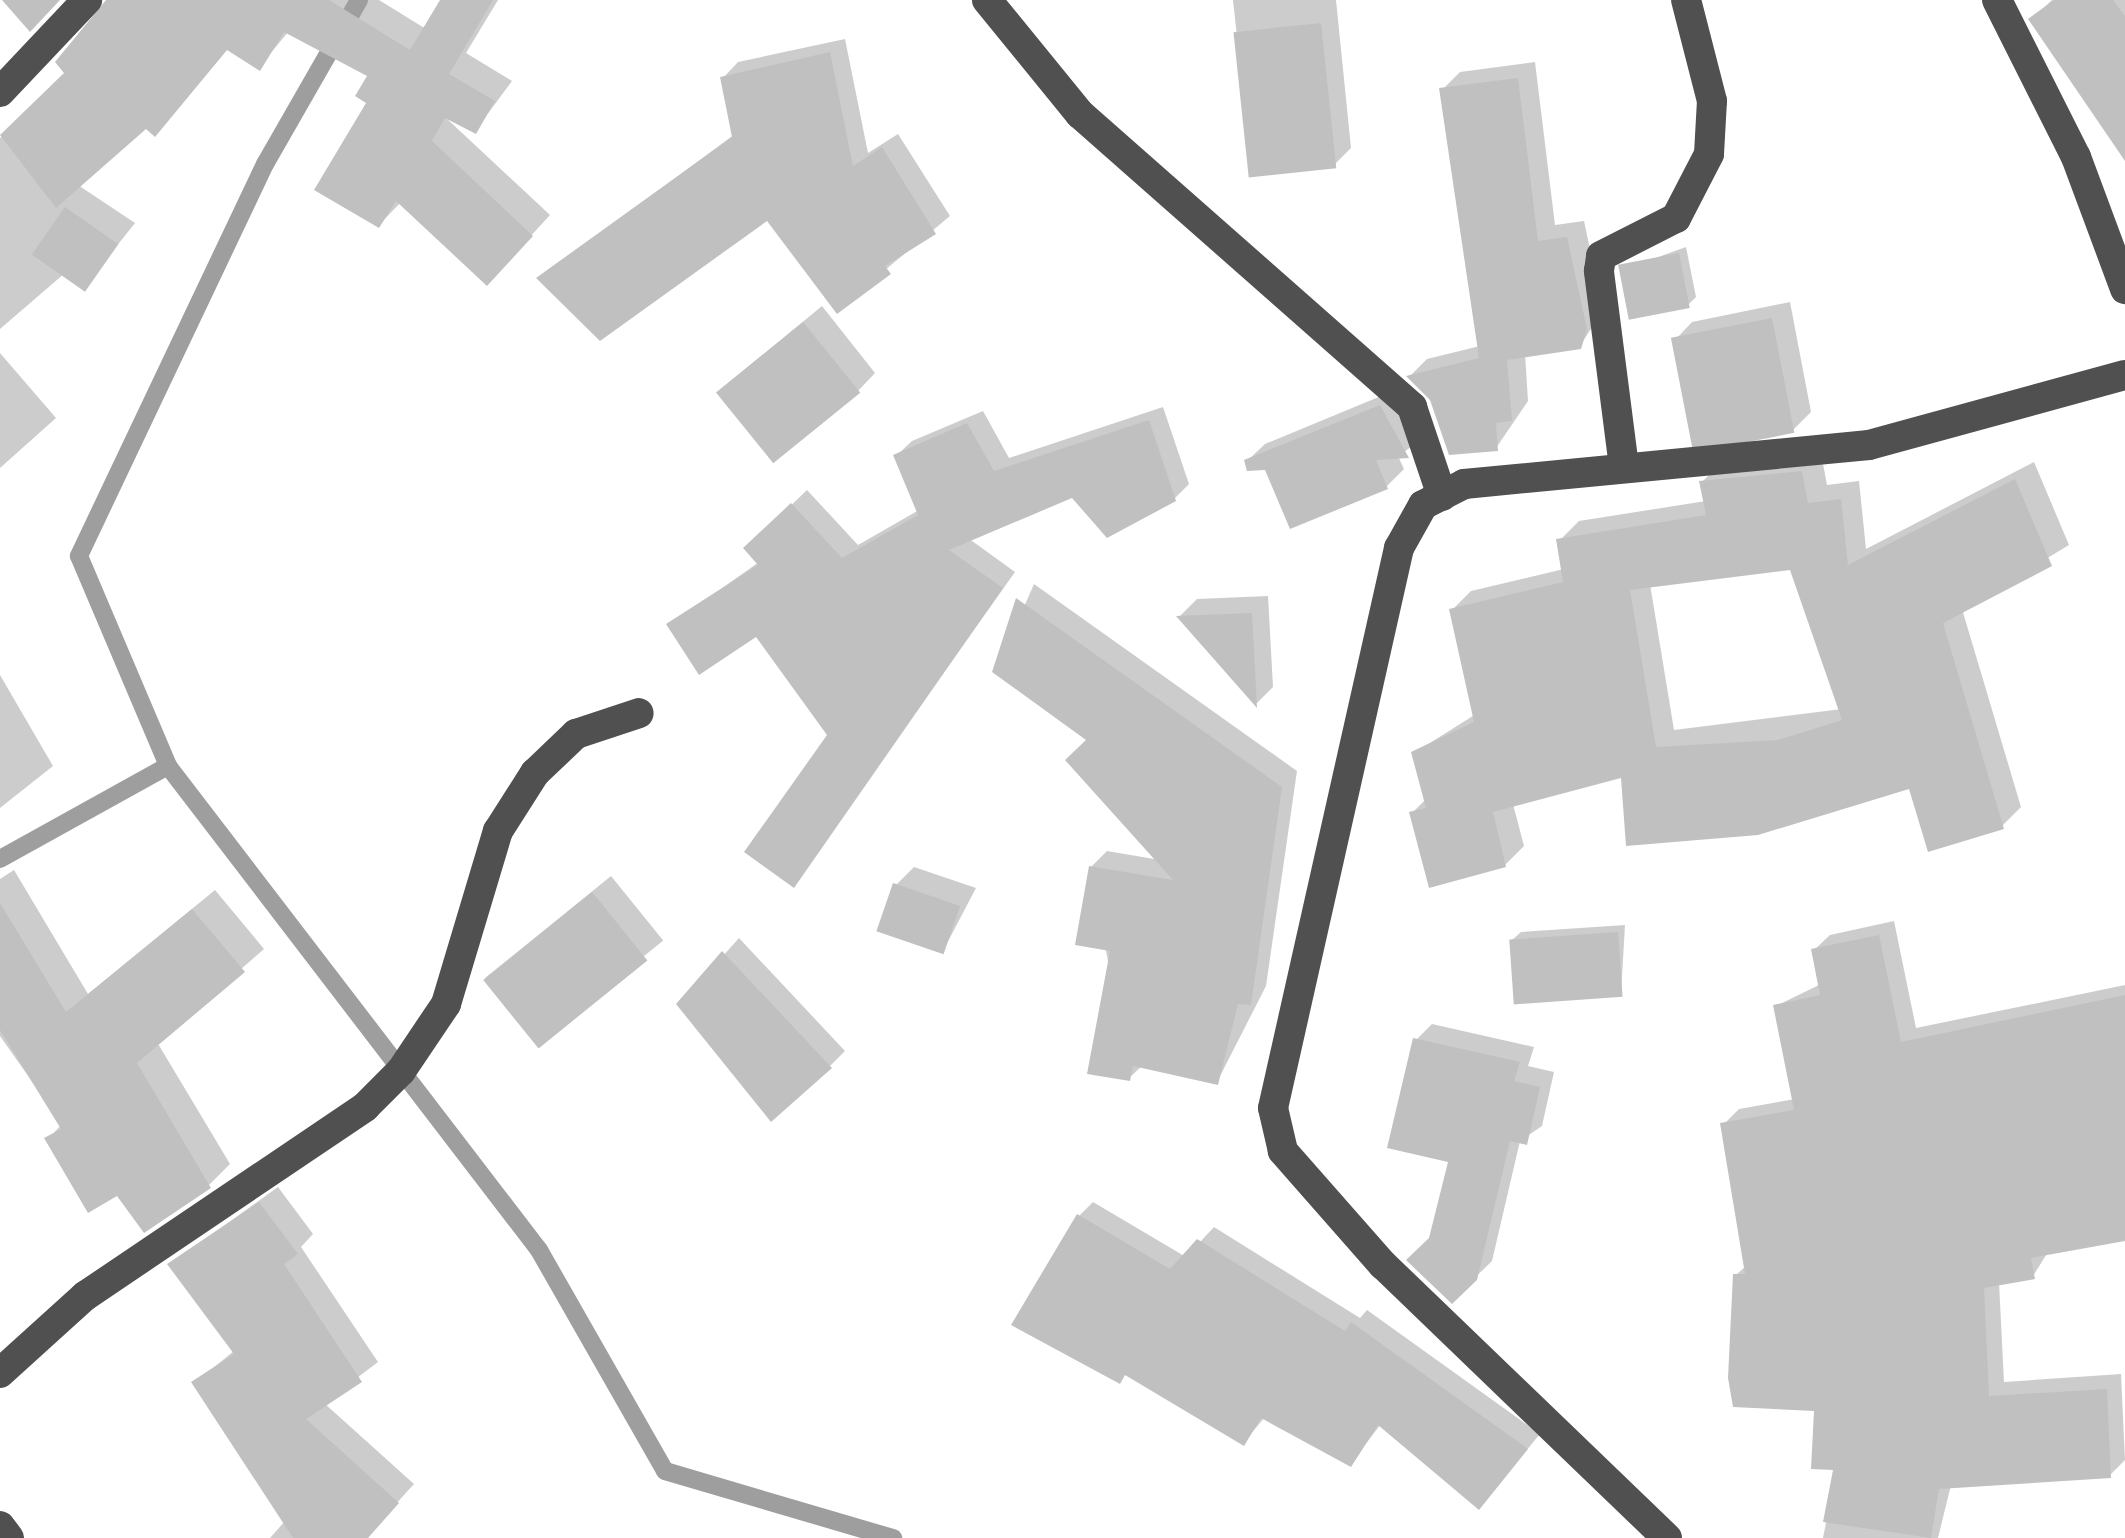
<!DOCTYPE html>
<html>
<head>
<meta charset="utf-8">
<style>
	body { margin:0 }
	#map { position:relative; width:2125px; height:1538px; overflow:hidden; background:#fff; font-family:"DejaVu Sans",sans-serif }
	div>[style] { position:absolute }
	.shadow>* { inset:0; background:#0003; transform-origin:0 0 }
	.stream>* { height:18px; margin:-9px; padding:0 9px; transform-origin:9px; border-radius:9px; background:#9e9e9e }
	.building>* { inset:0; background:#c0c0c0; transform-origin:0 0 }
	.minor>* { height:30px; margin:-15px; padding:0 15px; transform-origin:15px; border-radius:15px; background:#505050 }
	span { translate:-50% -50%; white-space:nowrap; text-align:center; line-height:1.15; -webkit-text-stroke:9px #fff; paint-order:stroke }
</style>
</head>
<body>
<div id="map">
	<div class="shadow">
		<i style="clip-path:polygon(154px 0,379px 0,426px 29px,443px 0,498px 0,466px 53px,512px 81px,475px 131px,445px 117px,550px 215px,506px 263px,401px 202px,379px 225px,372px 75px,289px 31px,259px 67px,229px 47px,78px 185px,135px 223px,85px 286px,65px 273px,0 329px,0 138px)"></i>
		<i style="clip-path:polygon(1233px 0,1336px 0,1351px 148px,1334px 165px,1252px 175px)"></i>
		<i style="clip-path:polygon(2052px 0,2125px 0,2125px 106px,2032px 19px)"></i>
		<i style="clip-path:polygon(845px 39px,868px 153px,898px 134px,950px 216px,837px 310px,767px 217px,540px 278px,735px 134px,723px 78px,738px 62px)"></i>
		<i style="clip-path:polygon(1535px 62px,1555px 225px,1584px 221px,1603px 310px,1580px 346px,1525px 354px,1528px 401px,1496px 448px,1410px 376px,1427px 359px,1480px 346px,1442px 90px,1460px 72px)"></i>
		<i style="clip-path:polygon(1686px 247px,1696px 297px,1688px 305px,1622px 270px)"></i>
		<i style="clip-path:polygon(1790px 302px,1811px 412px,1793px 430px,1675px 340px,1692px 322px)"></i>
		<i style="clip-path:polygon(822px 306px,875px 373px,858px 391px,719px 391px)"></i>
		<i style="clip-path:polygon(0 353px,56px 418px,0 468px)"></i>
		<i style="clip-path:polygon(1398px 389px,1424px 438px,1398px 456px,1404px 469px,1386px 487px,1247px 461px,1265px 444px)"></i>
		<i style="clip-path:polygon(1163px 407px,1189px 484px,1174px 499px,1073px 494px,968px 538px,1015px 572px,794px 884px,830px 735px,757px 633px,670px 625px,759px 562px,747px 548px,807px 490px,858px 545px,919px 510px,897px 455px,912px 441px,983px 411px,1009px 458px)"></i>
		<i style="clip-path:polygon(evenodd,1821px 453px,1827px 485px,1859px 481px,1866px 549px,2034px 462px,2069px 545px,1962px 609px,2021px 807px,2002px 826px,1911px 785px,1623px 774px,1513px 804px,1524px 846px,1505px 865px,1412px 813px,1427px 798px,1414px 753px,1476px 714px,1452px 610px,1471px 591px,1564px 569px,1560px 540px,1579px 521px,1706px 501px,1702px 482px,1721px 463px,1821px 453px,1792px 567px,1842px 709px,1674px 730px,1650px 584px,1792px 567px)"></i>
		<i style="clip-path:polygon(1034px 584px,1297px 771px,1266px 986px,1217px 1082px,1143px 1065px,1129px 1078px,1091px 867px,1107px 851px,1160px 860px,1090px 739px,996px 671px)"></i>
		<i style="clip-path:polygon(1268px 596px,1273px 687px,1257px 703px,1180px 616px,1197px 599px)"></i>
		<i style="clip-path:polygon(0 675px,53px 766px,0 808px)"></i>
		<i style="clip-path:polygon(914px 867px,976px 888px,944px 949px,896px 885px)"></i>
		<i style="clip-path:polygon(14px 870px,88px 994px,215px 890px,264px 949px,157px 1042px,230px 1164px,209px 1185px,118px 1192px,48px 1139px,62px 1124px,0 1036px,0 879px)"></i>
		<i style="left:611px;top:876px;width:83px;height:162px;rotate:51deg"></i>
		<i style="clip-path:polygon(1894px 921px,1916px 1028px,2125px 985px,2125px 1238px,2048px 1252px,2033px 1276px,1999px 1282px,2004px 1382px,2121px 1374px,2125px 1460px,2110px 1475px,1951px 1485px,1938px 1538px,1823px 1538px,1837px 1467px,1817px 1408px,1736px 1275px,1747px 1265px,1724px 1124px,1739px 1109px,1795px 1099px,1776px 1006px,1821px 984px,1814px 950px,1830px 935px)"></i>
		<i style="clip-path:polygon(1625px 925px,1621px 994px,1512px 940px,1521px 932px)"></i>
		<i style="clip-path:polygon(739px 938px,845px 1051px,830px 1066px,680px 1004px)"></i>
		<i style="clip-path:polygon(1432px 1024px,1534px 1047px,1528px 1066px,1554px 1072px,1542px 1126px,1520px 1141px,1492px 1261px,1452px 1300px,1433px 1238px,1452px 1159px,1416px 1040px)"></i>
		<i style="clip-path:polygon(278px 1187px,313px 1234px,301px 1247px,378px 1362px,324px 1403px,414px 1484px,365px 1538px,270px 1538px,285px 1521px,195px 1383px,235px 1350px,171px 1264px)"></i>
		<i style="clip-path:polygon(1093px 1202px,1186px 1257px,1214px 1227px,1360px 1318px,1367px 1310px,1540px 1434px,1492px 1492px,1381px 1424px,1351px 1463px,1265px 1417px,1244px 1442px,1079px 1216px)"></i>
	</div>
	<div class="stream">
		<i style="left:359px;top:0;width:189px;rotate:119.8deg"></i>
		<i style="left:265px;top:164px;width:434px;rotate:115.4deg"></i>
		<i style="left:79px;top:556px;width:228px;rotate:67deg"></i>
		<i style="left:168px;top:766px;width:610px;rotate:52.53deg"></i>
		<i style="left:539px;top:1250px;width:254px;rotate:60.3deg"></i>
		<i style="left:665px;top:1471px;width:238px;rotate:16.4deg"></i>
		<i style="left:0;top:859px;width:192px;rotate:-29deg"></i>
	</div>
	<div class="building">
		<i style="clip-path:polygon(2px 0,60px 0,30px 32px)"></i>
		<i style="clip-path:polygon(106px 0,329px 0,410px 50px,440px 0,493px 0,449px 74px,495px 101px,476px 134px,445px 118px,432px 141px,533px 236px,487px 286px,396px 201px,379px 228px,314px 190px,366px 103px,355px 96px,367px 76px,284px 32px,260px 71px,227px 50px,155px 137px,146px 129px,56px 208px,0 135px,64px 73px,55px 62px)"></i>
		<i style="clip-path:polygon(2054px 0,2113px 0,2125px 16px,2125px 161px,2028px 19px)"></i>
		<i style="left:1321px;top:23px;width:146px;height:88px;rotate:84deg"></i>
		<i style="clip-path:polygon(830px 52px,853px 166px,882px 147px,936px 234px,885px 266px,891px 274px,837px 314px,767px 221px,600px 341px,536px 278px,732px 137px,720px 77px)"></i>
		<i style="clip-path:polygon(1518px 78px,1538px 241px,1567px 237px,1587px 329px,1581px 349px,1507px 360px,1512px 421px,1496px 423px,1498px 451px,1449px 455px,1430px 400px,1406px 376px,1479px 358px,1439px 88px)"></i>
		<i style="left:65px;top:207px;width:65px;height:58px;rotate:35deg"></i>
		<i style="left:1679px;top:253px;width:56px;height:62px;rotate:79deg"></i>
		<i style="left:1772px;top:318px;width:117px;height:103px;rotate:79deg"></i>
		<i style="left:803px;top:322px;width:91px;height:112px;rotate:51deg"></i>
		<i style="clip-path:polygon(1380px 405px,1409px 458px,1376px 460px,1388px 489px,1290px 529px,1265px 470px,1247px 471px,1244px 460px)"></i>
		<i style="clip-path:polygon(1149px 420px,1176px 501px,1107px 538px,1072px 498px,949px 550px,1003px 588px,794px 888px,744px 852px,827px 735px,756px 637px,699px 675px,666px 624px,758px 565px,743px 548px,791px 503px,842px 558px,918px 515px,893px 455px,967px 423px,994px 471px)"></i>
		<i style="clip-path:polygon(evenodd,1802px 471px,1808px 503px,1841px 499px,1848px 565px,2015px 479px,2052px 566px,1943px 623px,2004px 829px,1928px 852px,1909px 789px,1758px 835px,1626px 846px,1621px 778px,1493px 812px,1506px 867px,1429px 888px,1409px 812px,1426px 808px,1411px 752px,1474px 722px,1449px 609px,1563px 582px,1556px 539px,1706px 515px,1699px 481px,1802px 471px,1790px 570px,1842px 720px,1778px 740px,1656px 747px,1630px 590px,1790px 570px)"></i>
		<i style="clip-path:polygon(1016px 598px,1282px 787px,1251px 1005px,1238px 1004px,1218px 1085px,1133px 1066px,1130px 1081px,1087px 1074px,1110px 951px,1075px 945px,1089px 866px,1173px 880px,1065px 760px,1086px 740px,992px 672px)"></i>
		<i style="clip-path:polygon(1252px 613px,1257px 708px,1176px 616px)"></i>
		<i style="left:893px;top:883px;width:71px;height:51px;rotate:19deg"></i>
		<i style="left:592px;top:892px;width:88px;height:140px;rotate:51deg"></i>
		<i style="clip-path:polygon(0 903px,66px 1012px,192px 909px,245px 972px,137px 1063px,211px 1188px,144px 1233px,117px 1196px,88px 1213px,44px 1138px,61px 1129px,0 1030px)"></i>
		<i style="left:1618px;top:932px;width:65px;height:109px;rotate:86deg"></i>
		<i style="clip-path:polygon(1879px 935px,1901px 1042px,2125px 995px,2125px 1241px,2031px 1258px,2035px 1279px,1984px 1288px,1989px 1396px,2107px 1389px,2111px 1478px,1939px 1489px,1931px 1538px,1823px 1522px,1833px 1470px,1811px 1469px,1814px 1411px,1733px 1407px,1728px 1378px,1733px 1274px,1745px 1274px,1720px 1123px,1794px 1110px,1773px 1005px,1820px 995px,1811px 949px)"></i>
		<i style="clip-path:polygon(722px 951px,832px 1068px,771px 1122px,676px 1004px)"></i>
		<i style="clip-path:polygon(1413px 1038px,1520px 1062px,1514px 1081px,1540px 1087px,1527px 1145px,1510px 1141px,1477px 1280px,1452px 1304px,1406px 1260px,1429px 1238px,1448px 1162px,1387px 1148px)"></i>
		<i style="clip-path:polygon(259px 1202px,298px 1254px,284px 1264px,362px 1382px,306px 1419px,399px 1503px,368px 1538px,293px 1538px,191px 1382px,234px 1354px,167px 1264px)"></i>
		<i style="clip-path:polygon(1077px 1214px,1170px 1269px,1197px 1239px,1345px 1331px,1351px 1322px,1528px 1449px,1479px 1510px,1378px 1425px,1351px 1467px,1261px 1418px,1244px 1446px,1125px 1375px,1120px 1384px,1011px 1325px)"></i>
	</div>
	<div class="minor">
		<i style="left:987px;top:0;width:147px;rotate:50.8deg"></i>
		<i style="left:1080px;top:114px;width:443px;rotate:41.4deg"></i>
		<i style="left:1412px;top:407px;width:94px;rotate:71.4deg"></i>
		<i style="left:1997px;top:0;width:176px;rotate:63.3deg"></i>
		<i style="left:2076px;top:157px;width:141px;rotate:69.6deg"></i>
		<i style="left:0;top:92px;width:127px;rotate:-46.6deg"></i>
		<i style="left:1624px;top:467px;width:198px;rotate:-97.3deg"></i>
		<i style="left:1599px;top:271px;width:15px;rotate:-82deg"></i>
		<i style="left:1601px;top:256px;width:84px;rotate:-26.9deg"></i>
		<i style="left:1676px;top:218px;width:72px;rotate:-62.7deg"></i>
		<i style="left:1709px;top:154px;width:53px;rotate:-86.8deg"></i>
		<i style="left:1712px;top:101px;width:104px;rotate:-104.4deg"></i>
		<i style="left:0;top:1373px;width:115px;rotate:-42.2deg"></i>
		<i style="left:85px;top:1296px;width:338px;rotate:-34deg"></i>
		<i style="left:365px;top:1107px;width:51px;rotate:-45deg"></i>
		<i style="left:401px;top:1071px;width:81px;rotate:-56.1deg"></i>
		<i style="left:446px;top:1004px;width:181px;rotate:-73.3deg"></i>
		<i style="left:498px;top:831px;width:69px;rotate:-57.5deg"></i>
		<i style="left:535px;top:773px;width:57px;rotate:-43.6deg"></i>
		<i style="left:576px;top:734px;width:66px;rotate:-18.4deg"></i>
		<i style="left:0;top:1526px;width:15px;rotate:53deg"></i>
		<i style="left:1667px;top:1538px;width:394px;rotate:-136.1deg"></i>
		<i style="left:1383px;top:1265px;width:152px;rotate:-131.3deg"></i>
		<i style="left:1283px;top:1151px;width:44px;rotate:-103.1deg"></i>
		<i style="left:1273px;top:1108px;width:574px;rotate:-77.32deg"></i>
		<i style="left:1399px;top:548px;width:49px;rotate:-60.8deg"></i>
		<i style="left:1423px;top:505px;width:46px;rotate:-27.1deg"></i>
		<i style="left:1464px;top:484px;width:407px;rotate:-5.5deg"></i>
		<i style="left:1869px;top:445px;width:265px;rotate:-15.3deg"></i>
	</div>
</div>
</body>
</html>
